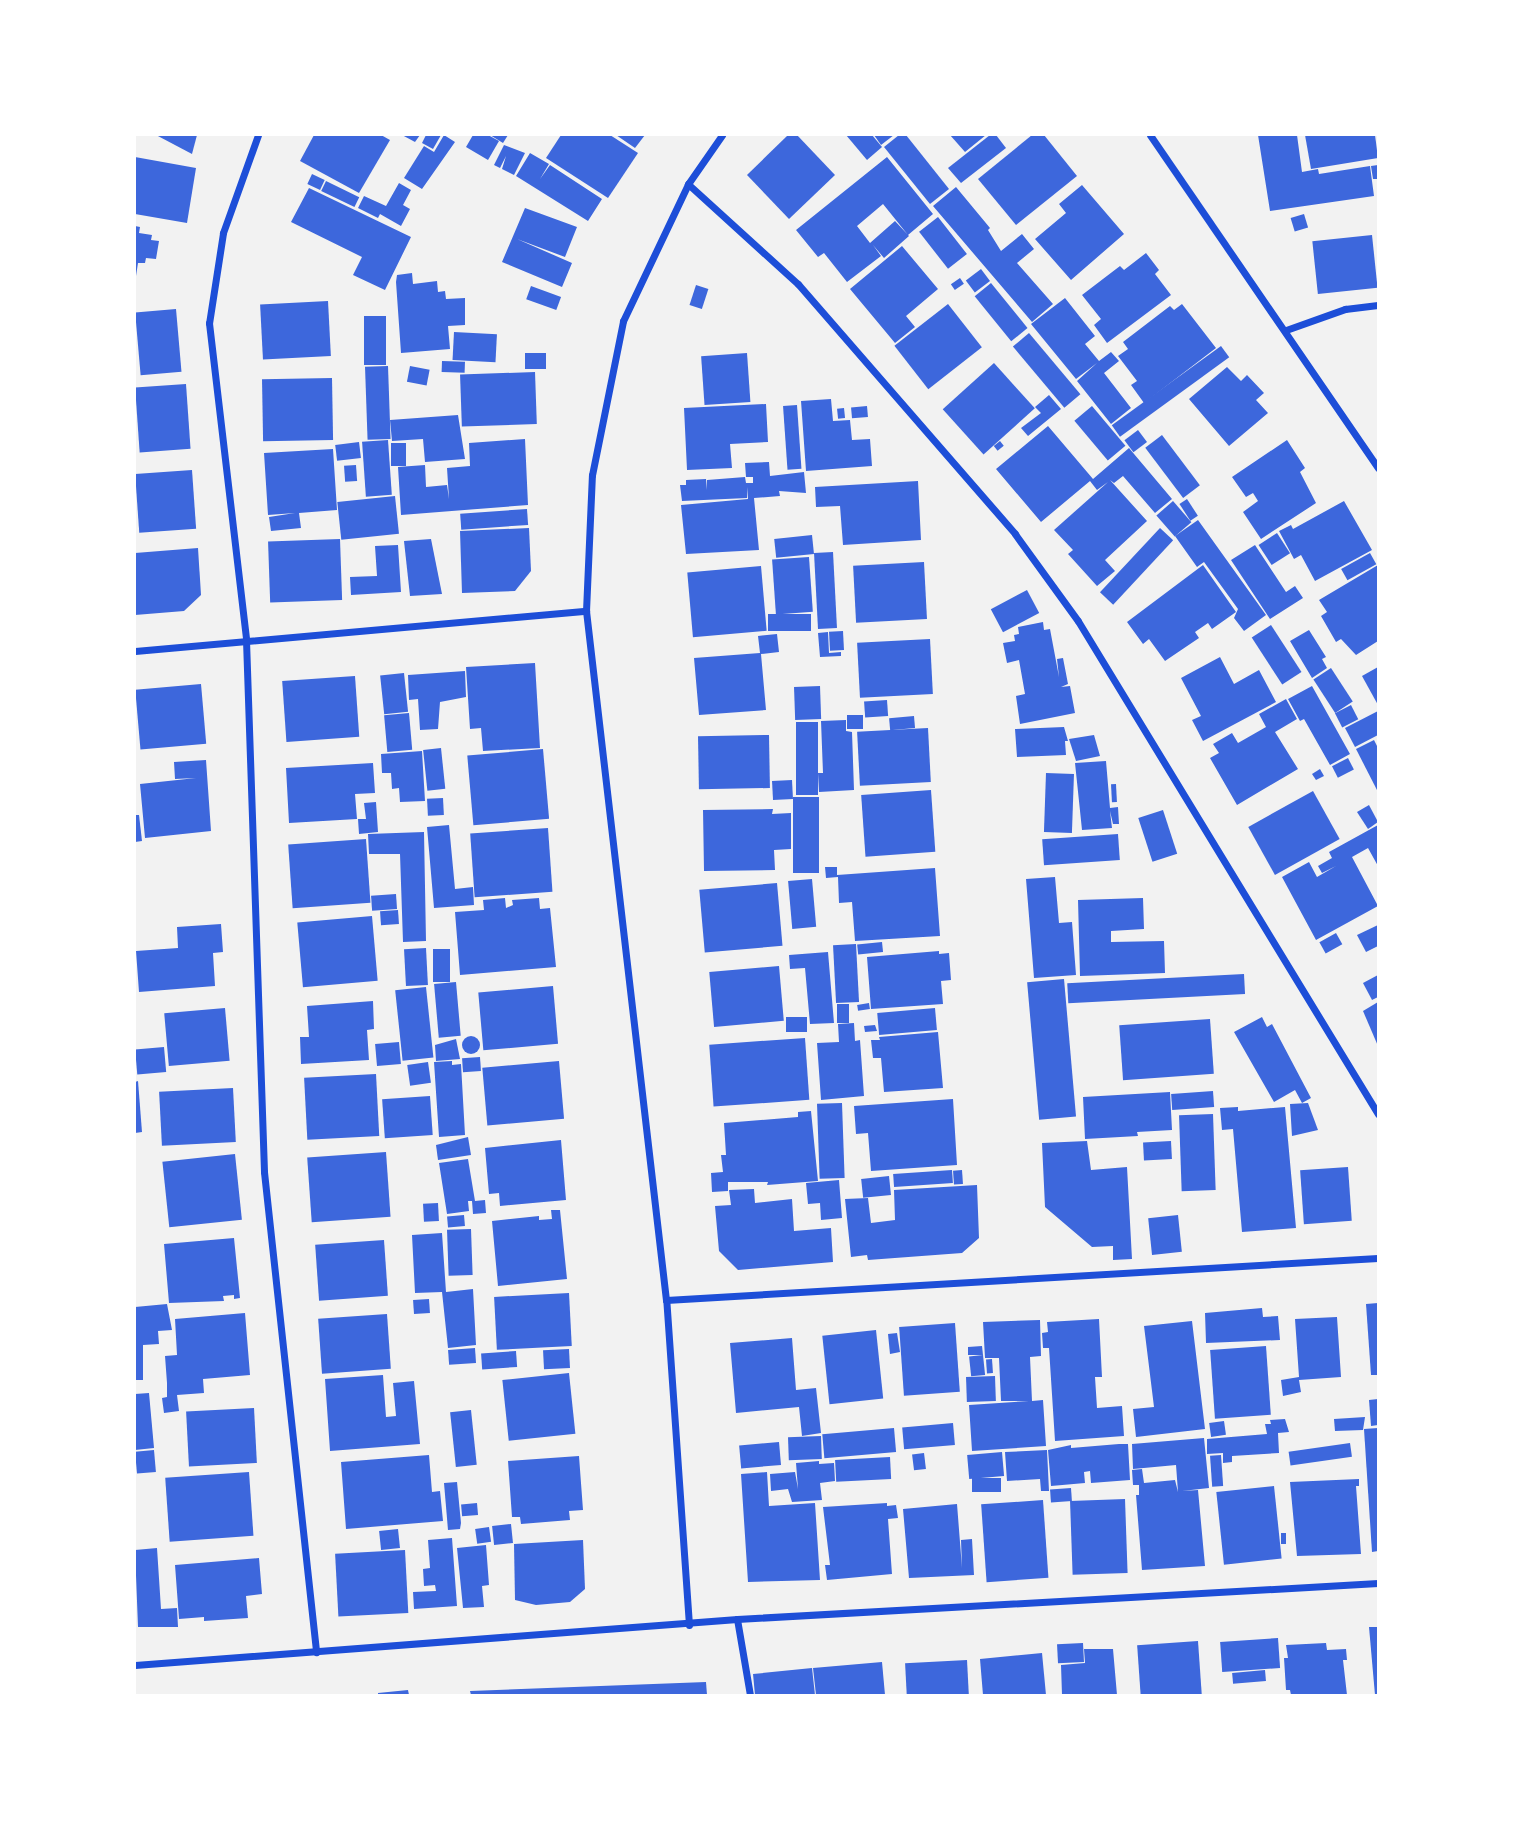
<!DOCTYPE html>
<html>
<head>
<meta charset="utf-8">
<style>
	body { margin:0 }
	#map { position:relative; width:1513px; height:1830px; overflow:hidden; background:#f2f2f2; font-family:"PT Sans Narrow",sans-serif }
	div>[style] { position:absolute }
	.building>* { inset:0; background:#3d67dc; transform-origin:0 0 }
	.round { border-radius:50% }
	.minor>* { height:7px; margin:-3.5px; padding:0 3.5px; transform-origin:3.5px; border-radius:3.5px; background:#1d4ed8 }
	span { translate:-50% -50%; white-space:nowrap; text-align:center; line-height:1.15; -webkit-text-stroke:5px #fff; paint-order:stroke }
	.frame { position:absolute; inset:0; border:136px solid #fff; pointer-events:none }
</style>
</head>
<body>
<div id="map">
	<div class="building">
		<i style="clip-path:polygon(156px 135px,197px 135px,192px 154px)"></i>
		<i style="clip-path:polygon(314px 135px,381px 135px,390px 140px,359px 193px,300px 161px)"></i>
		<i style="clip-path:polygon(402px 135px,420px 135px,415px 142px)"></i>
		<i style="clip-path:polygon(426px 135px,441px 135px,433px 149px,422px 143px)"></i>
		<i style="clip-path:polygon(444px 135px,455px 142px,422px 189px,404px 178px,424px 146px,434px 152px)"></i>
		<i style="clip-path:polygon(473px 135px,488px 135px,499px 141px,488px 160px,466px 147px)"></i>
		<i style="clip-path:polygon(490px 135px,508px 135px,503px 143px)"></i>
		<i style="clip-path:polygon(561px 135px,610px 135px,638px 153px,608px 198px,546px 158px)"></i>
		<i style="clip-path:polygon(616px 135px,645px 135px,635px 148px)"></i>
		<i style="clip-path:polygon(788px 135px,797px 135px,835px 175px,789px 219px,747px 175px)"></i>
		<i style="clip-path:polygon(846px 135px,872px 135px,882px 147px,867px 160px)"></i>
		<i style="clip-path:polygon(874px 135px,894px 135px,881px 145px)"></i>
		<i style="clip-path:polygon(899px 135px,906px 135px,949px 189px,930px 204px,884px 147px)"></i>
		<i style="clip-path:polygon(950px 135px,986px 135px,965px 152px)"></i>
		<i style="clip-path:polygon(990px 135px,996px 135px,1006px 148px,961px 183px,948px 168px)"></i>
		<i style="clip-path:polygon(1032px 135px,1044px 135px,1077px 176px,1016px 225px,978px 179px)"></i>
		<i style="clip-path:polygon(1258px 135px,1297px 135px,1302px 172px,1318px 169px,1319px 174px,1370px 166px,1374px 196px,1270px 211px)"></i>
		<i style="clip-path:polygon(1305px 135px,1375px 135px,1378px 158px,1311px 169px)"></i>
		<i style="clip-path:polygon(504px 145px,525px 153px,514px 175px,502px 169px,506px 156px,500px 168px,494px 165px)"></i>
		<i style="clip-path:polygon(530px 153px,549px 164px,540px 179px,550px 165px,602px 199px,588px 221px,516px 176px)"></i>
		<i style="clip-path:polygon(135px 157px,196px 168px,187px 223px,135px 214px)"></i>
		<i style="clip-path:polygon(887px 157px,933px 214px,908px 235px,883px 204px,857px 226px,870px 243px,895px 221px,909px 236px,884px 258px,873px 245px,881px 256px,847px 282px,824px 253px,818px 257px,796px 230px)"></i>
		<i style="clip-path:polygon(1378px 165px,1378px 179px,1373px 179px,1371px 166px)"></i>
		<i style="left:312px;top:174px;width:14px;height:11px;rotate:25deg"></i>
		<i style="left:326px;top:181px;width:37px;height:11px;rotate:26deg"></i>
		<i style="clip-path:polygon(399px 183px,411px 190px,403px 205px,410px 209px,401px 226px,380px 214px,378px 218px,358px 208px,364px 196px,386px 206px)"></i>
		<i style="clip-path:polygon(1082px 185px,1124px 234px,1071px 280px,1035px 239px,1066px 213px,1059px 204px)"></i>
		<i style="clip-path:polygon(956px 187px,990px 228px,988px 230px,1001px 251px,1022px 234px,1034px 249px,1017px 263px,1053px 304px,1032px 322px,933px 206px)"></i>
		<i style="clip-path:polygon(309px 188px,411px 237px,385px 290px,353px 275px,362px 257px,291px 222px)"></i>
		<i style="clip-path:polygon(525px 208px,577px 227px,565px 257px,517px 239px,572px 263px,562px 287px,502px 262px)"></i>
		<i style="left:1304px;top:214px;width:14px;height:14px;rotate:73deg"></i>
		<i style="left:938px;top:217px;width:47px;height:24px;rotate:52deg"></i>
		<i style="clip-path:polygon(135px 226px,140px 227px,139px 233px,152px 235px,151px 240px,159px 241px,156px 259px,146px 258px,145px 263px,138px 263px,136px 276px)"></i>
		<i style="left:1372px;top:235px;width:53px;height:60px;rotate:84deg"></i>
		<i style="clip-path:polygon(902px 246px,938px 289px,906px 316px,915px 327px,895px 343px,850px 289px)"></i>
		<i style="clip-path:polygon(1146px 253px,1159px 270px,1155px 274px,1171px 295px,1107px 343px,1094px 325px,1101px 319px,1082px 295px,1120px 266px,1124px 270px)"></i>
		<i style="left:981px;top:269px;width:15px;height:19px;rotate:53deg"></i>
		<i style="clip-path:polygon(412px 273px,413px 284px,437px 281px,438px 292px,445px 291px,446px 299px,465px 298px,465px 325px,448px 326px,450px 349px,401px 353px,396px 282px,397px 275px)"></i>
		<i style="left:960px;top:278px;width:7px;height:11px;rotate:56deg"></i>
		<i style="left:991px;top:283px;width:58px;height:21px;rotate:51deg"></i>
		<i style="left:696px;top:285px;width:13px;height:21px;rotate:18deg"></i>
		<i style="left:531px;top:286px;width:32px;height:14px;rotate:20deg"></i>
		<i style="clip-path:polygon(1065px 298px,1095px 336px,1085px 344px,1099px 361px,1111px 352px,1119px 361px,1104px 373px,1131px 408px,1111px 424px,1077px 381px,1097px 363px,1076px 379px,1031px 324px)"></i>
		<i style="left:328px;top:301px;width:55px;height:68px;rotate:87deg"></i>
		<i style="left:948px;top:304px;width:55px;height:68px;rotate:52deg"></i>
		<i style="clip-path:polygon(1182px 304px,1216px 348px,1144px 403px,1131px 385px,1137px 381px,1118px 356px,1128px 349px,1123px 342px,1170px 306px,1174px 310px)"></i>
		<i style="left:176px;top:309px;width:63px;height:41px;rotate:85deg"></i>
		<i style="left:364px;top:316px;width:22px;height:49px"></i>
		<i style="left:454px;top:332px;width:43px;height:28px;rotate:3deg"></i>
		<i style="left:1029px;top:333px;width:80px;height:21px;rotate:50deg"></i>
		<i style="left:1221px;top:346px;width:14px;height:135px;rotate:54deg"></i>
		<i style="left:525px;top:353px;width:21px;height:16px"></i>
		<i style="left:747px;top:353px;width:49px;height:46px;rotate:86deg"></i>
		<i style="left:442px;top:361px;width:23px;height:11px;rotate:2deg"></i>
		<i style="left:994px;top:363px;width:61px;height:69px;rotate:48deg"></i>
		<i style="left:388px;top:366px;width:73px;height:23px;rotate:88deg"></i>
		<i style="left:410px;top:366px;width:20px;height:16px;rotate:11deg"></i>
		<i style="clip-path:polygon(1227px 367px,1241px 381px,1247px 375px,1264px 393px,1256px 400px,1268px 413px,1229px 446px,1189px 399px)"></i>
		<i style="left:535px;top:372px;width:52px;height:75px;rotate:88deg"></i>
		<i style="left:332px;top:378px;width:62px;height:70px;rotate:89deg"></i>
		<i style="left:186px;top:384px;width:65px;height:51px;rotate:86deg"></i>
		<i style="clip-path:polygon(1049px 395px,1061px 409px,1028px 436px,1021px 428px,1041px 413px,1035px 407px)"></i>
		<i style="clip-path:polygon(831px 399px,833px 421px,850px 420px,852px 440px,870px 439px,872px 466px,806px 471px,801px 401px)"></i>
		<i style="clip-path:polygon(766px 404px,768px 442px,730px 444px,732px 468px,687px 470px,684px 408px)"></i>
		<i style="left:797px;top:405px;width:64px;height:14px;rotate:86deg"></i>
		<i style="left:867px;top:406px;width:11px;height:16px;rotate:85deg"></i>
		<i style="left:1092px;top:406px;width:52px;height:23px;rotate:50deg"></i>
		<i style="left:844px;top:408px;width:10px;height:7px;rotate:84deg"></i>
		<i style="clip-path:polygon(458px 415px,465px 459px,425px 462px,423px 439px,392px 441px,390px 420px)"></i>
		<i style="clip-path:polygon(1048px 426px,1093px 479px,1129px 448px,1172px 499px,1155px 513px,1123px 476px,1114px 483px,1110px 480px,1147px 521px,1105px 560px,1115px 571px,1097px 586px,1068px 554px,1073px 550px,1054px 530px,1108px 482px,1097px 490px,1090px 481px,1041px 522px,996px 469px)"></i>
		<i style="left:1138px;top:430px;width:15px;height:17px;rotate:53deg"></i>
		<i style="left:1162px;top:435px;width:63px;height:21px;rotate:53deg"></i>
		<i style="clip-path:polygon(525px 439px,528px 505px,401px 515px,398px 467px,425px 465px,426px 487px,447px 485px,449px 499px,447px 468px,470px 466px,469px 443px)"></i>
		<i style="left:388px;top:440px;width:55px;height:26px;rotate:86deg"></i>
		<i style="clip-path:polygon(1287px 440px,1305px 468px,1300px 472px,1316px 503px,1261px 539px,1243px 512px,1258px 501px,1253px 493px,1246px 497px,1232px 477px)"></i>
		<i style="left:1000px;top:441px;width:6px;height:8px;rotate:51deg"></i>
		<i style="left:359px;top:442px;width:16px;height:24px;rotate:83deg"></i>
		<i style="left:391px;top:443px;width:15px;height:23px"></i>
		<i style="clip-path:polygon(333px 449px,337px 510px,299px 513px,301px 528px,271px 531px,269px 517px,295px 513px,268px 515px,264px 453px)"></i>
		<i style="clip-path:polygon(769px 462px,770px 476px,804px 472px,806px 493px,779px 491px,780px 496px,754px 498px,759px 550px,686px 554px,681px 505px,748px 499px,747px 487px,747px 498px,682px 501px,680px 485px,686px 485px,686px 480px,706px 479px,707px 490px,707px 480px,745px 477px,746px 483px,753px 483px,753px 477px,746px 477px,745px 463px)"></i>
		<i style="left:356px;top:465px;width:16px;height:12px;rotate:86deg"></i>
		<i style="left:192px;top:470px;width:59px;height:57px;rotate:86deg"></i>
		<i style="clip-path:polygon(918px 481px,921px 540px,843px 545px,840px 506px,816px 507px,815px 487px)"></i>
		<i style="left:395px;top:496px;width:38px;height:58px;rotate:84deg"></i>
		<i style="left:1187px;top:499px;width:20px;height:9px;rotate:57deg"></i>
		<i style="left:1173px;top:501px;width:28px;height:22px;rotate:49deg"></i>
		<i style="clip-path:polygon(1344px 501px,1372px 550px,1315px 581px,1301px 555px,1294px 559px,1279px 531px,1291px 525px,1293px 529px)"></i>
		<i style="left:527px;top:509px;width:16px;height:67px;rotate:86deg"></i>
		<i style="clip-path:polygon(1198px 520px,1266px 615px,1244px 631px,1234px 618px,1238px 609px,1204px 562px,1197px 567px,1175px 536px)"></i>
		<i style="clip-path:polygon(529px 528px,531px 571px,515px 591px,462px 593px,460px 531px)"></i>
		<i style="left:1160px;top:528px;width:18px;height:88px;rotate:43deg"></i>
		<i style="left:1277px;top:533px;width:24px;height:22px;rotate:57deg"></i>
		<i style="left:812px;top:535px;width:19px;height:38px;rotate:84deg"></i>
		<i style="left:340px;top:539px;width:61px;height:72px;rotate:88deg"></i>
		<i style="clip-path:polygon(431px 539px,442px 594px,410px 596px,404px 541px)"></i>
		<i style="clip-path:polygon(398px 545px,401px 592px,351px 595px,350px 577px,377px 576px,375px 546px)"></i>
		<i style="clip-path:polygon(1255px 545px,1286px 592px,1295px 586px,1303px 598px,1270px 619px,1231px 560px)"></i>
		<i style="clip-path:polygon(198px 548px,201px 595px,184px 611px,135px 615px,135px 553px)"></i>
		<i style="left:833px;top:552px;width:76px;height:19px;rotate:87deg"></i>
		<i style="left:1370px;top:553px;width:13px;height:33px;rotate:61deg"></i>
		<i style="left:809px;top:557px;width:55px;height:37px;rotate:86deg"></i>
		<i style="left:924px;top:562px;width:57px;height:71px;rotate:87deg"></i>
		<i style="clip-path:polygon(1203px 565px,1236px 612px,1212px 629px,1208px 623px,1195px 632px,1199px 638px,1165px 661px,1149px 639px,1143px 644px,1127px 622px)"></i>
		<i style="clip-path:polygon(1378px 565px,1378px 641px,1356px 655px,1341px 639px,1336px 642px,1321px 616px,1327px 612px,1319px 600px)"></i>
		<i style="left:761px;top:566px;width:65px;height:74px;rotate:85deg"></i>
		<i style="left:1027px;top:590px;width:26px;height:41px;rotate:62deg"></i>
		<i style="left:811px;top:614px;width:17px;height:43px;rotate:90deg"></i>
		<i style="clip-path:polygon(1043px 622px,1044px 630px,1050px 629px,1059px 677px,1057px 659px,1063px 658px,1068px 684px,1061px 687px,1070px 686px,1075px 713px,1020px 724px,1016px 696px,1025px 694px,1019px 660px,1007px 663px,1003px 643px,1015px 641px,1014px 635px,1019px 634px,1018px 627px)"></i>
		<i style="left:1271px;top:625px;width:56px;height:23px;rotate:57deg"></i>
		<i style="clip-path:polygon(1309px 630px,1326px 657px,1322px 659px,1327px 668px,1312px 678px,1290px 641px)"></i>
		<i style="left:843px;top:631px;width:19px;height:14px;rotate:87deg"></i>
		<i style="clip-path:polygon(828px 632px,829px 653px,841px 652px,841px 656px,820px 657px,818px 633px)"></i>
		<i style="clip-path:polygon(777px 634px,779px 652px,761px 654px,766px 710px,699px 715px,694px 658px,760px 653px,758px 636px)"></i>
		<i style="left:930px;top:639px;width:55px;height:73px;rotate:87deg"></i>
		<i style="clip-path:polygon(1220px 657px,1234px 684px,1259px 670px,1276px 702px,1203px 741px,1192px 720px,1201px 716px,1181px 678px)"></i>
		<i style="clip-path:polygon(535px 663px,540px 748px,483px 751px,481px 728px,470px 729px,466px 667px)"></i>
		<i style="clip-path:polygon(1378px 667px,1378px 705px,1362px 676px)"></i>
		<i style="left:1331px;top:668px;width:40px;height:21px;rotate:57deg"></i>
		<i style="clip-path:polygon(465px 671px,466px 697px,440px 702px,438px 729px,420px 730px,418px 699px,409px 700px,408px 675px)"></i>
		<i style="left:404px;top:673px;width:39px;height:24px;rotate:84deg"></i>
		<i style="left:355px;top:676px;width:61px;height:73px;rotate:86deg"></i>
		<i style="left:201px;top:684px;width:60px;height:66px;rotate:85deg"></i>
		<i style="left:820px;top:686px;width:33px;height:26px;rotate:88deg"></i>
		<i style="clip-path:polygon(1312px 686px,1350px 754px,1330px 765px,1304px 719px,1300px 721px,1288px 699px)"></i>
		<i style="clip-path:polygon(1286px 699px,1297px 719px,1275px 732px,1298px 769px,1237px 805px,1210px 758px,1219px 753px,1213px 744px,1232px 733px,1238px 743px,1266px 727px,1259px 714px)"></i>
		<i style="left:887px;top:700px;width:16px;height:23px;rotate:86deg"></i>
		<i style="left:1351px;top:705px;width:16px;height:18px;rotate:63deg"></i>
		<i style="clip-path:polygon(1378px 711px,1378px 735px,1355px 747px,1345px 728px)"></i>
		<i style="left:409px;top:713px;width:37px;height:25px;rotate:85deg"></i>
		<i style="left:863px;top:715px;width:14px;height:16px;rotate:90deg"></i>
		<i style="left:914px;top:716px;width:12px;height:25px;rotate:85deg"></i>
		<i style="clip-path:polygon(846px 720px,846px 731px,852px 732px,854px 790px,819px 792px,818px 773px,823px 773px,821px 721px)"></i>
		<i style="left:796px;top:722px;width:22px;height:73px"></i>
		<i style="clip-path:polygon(1064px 727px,1068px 741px,1065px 741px,1066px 755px,1017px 757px,1015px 729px)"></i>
		<i style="left:928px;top:728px;width:54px;height:71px;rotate:87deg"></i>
		<i style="left:769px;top:735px;width:53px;height:71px;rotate:89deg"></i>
		<i style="clip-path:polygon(1094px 735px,1100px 756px,1076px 761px,1069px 739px)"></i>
		<i style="clip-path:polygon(1374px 740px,1378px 748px,1378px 792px,1356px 749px)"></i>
		<i style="left:441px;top:748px;width:41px;height:18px;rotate:84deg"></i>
		<i style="left:543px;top:749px;width:70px;height:76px;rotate:85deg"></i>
		<i style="clip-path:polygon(422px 751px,425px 801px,400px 802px,399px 788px,392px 789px,391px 773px,382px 773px,381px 754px)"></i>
		<i style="left:1348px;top:758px;width:13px;height:18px;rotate:63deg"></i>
		<i style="clip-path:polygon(206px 760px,211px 831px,145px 838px,140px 784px,196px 778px,175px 779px,174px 762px)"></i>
		<i style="clip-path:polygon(1106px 761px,1110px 808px,1118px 807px,1119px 824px,1113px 824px,1110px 811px,1112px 828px,1082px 830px,1075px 763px)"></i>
		<i style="clip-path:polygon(373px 763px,375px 793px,355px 794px,357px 819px,289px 823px,286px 768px)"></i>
		<i style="clip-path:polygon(1320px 769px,1324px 776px,1316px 780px,1312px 774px)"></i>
		<i style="left:1046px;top:773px;width:28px;height:59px;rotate:2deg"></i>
		<i style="left:792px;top:780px;width:19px;height:20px;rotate:87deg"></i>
		<i style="left:1116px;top:784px;width:18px;height:5px;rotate:87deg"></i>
		<i style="left:931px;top:790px;width:62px;height:70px;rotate:86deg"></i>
		<i style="left:1313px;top:791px;width:55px;height:74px;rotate:61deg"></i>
		<i style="left:793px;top:797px;width:26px;height:76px"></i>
		<i style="left:443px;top:798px;width:17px;height:16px;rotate:87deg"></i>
		<i style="clip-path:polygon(376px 802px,378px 832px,359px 834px,358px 819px,366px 819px,364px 803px)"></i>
		<i style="clip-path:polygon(1369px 805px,1378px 822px,1368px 829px,1357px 812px)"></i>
		<i style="clip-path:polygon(773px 809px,772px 814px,791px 813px,791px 849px,774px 850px,775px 870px,704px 871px,703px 810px)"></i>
		<i style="left:1163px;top:810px;width:46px;height:26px;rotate:72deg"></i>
		<i style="clip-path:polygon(135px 815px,139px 815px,142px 841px,135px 842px)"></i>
		<i style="clip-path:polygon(449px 825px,455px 889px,473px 887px,474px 905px,434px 908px,427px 827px)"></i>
		<i style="clip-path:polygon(1378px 825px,1378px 866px,1368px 848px,1352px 857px,1378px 906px,1316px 940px,1282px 877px,1309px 862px,1317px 877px,1336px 866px,1322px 873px,1318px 866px,1332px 858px,1329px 852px)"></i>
		<i style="left:548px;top:828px;width:64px;height:78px;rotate:86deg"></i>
		<i style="clip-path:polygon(424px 832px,426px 941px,403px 942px,400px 854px,369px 854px,368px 834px)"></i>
		<i style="left:1118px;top:834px;width:26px;height:76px;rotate:86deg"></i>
		<i style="left:366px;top:839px;width:64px;height:78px;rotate:86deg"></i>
		<i style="clip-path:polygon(825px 867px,837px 867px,837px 875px,935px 868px,940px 936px,855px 941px,852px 902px,839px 903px,838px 877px,826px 878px)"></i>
		<i style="clip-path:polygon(1055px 877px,1059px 923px,1072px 922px,1076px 975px,1034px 978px,1026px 879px)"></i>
		<i style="left:812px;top:879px;width:48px;height:24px;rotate:85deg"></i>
		<i style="left:777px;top:883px;width:63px;height:78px;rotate:85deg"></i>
		<i style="left:396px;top:894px;width:15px;height:25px;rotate:86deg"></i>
		<i style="clip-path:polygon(505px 898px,506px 908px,513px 905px,512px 900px,539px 898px,540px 909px,550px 908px,556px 967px,460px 975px,455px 912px,484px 910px,483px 900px)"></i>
		<i style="clip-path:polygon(1143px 898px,1144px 929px,1111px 931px,1111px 942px,1164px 941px,1165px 973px,1080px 976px,1078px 900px)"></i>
		<i style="left:398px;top:910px;width:14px;height:18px;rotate:86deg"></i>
		<i style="left:372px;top:916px;width:65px;height:75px;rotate:85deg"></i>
		<i style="clip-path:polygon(221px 924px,223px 952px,213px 953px,215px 986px,139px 992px,136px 951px,178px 948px,177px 927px)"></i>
		<i style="clip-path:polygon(1378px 925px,1378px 946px,1366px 952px,1357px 935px)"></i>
		<i style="left:1336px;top:933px;width:13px;height:19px;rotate:61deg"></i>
		<i style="left:882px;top:942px;width:10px;height:25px;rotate:84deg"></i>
		<i style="left:856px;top:944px;width:58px;height:23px;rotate:87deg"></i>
		<i style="left:426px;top:948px;width:37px;height:22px;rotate:87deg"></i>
		<i style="left:433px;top:949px;width:17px;height:33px"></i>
		<i style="clip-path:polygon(939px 951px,939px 954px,949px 953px,951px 980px,941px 981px,943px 1004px,871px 1009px,867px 957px)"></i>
		<i style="clip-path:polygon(828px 952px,834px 1023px,810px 1024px,805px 968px,790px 969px,789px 955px)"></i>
		<i style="left:779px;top:966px;width:55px;height:70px;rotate:85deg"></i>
		<i style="left:1244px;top:974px;width:20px;height:177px;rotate:87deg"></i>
		<i style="clip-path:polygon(1378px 975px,1378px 997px,1372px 1000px,1363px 983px)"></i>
		<i style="left:1064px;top:979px;width:138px;height:37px;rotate:85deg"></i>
		<i style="left:456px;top:982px;width:54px;height:22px;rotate:85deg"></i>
		<i style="left:553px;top:986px;width:58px;height:75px;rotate:85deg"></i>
		<i style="left:426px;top:987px;width:71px;height:31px;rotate:84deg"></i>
		<i style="clip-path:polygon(373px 1001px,374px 1029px,367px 1030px,369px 1060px,301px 1064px,300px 1037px,309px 1037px,307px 1006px)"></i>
		<i style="clip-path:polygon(1378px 1002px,1378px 1046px,1363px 1011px)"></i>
		<i style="left:869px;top:1003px;width:6px;height:12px;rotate:81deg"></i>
		<i style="left:837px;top:1004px;width:12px;height:19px"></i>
		<i style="left:225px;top:1008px;width:53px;height:61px;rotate:85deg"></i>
		<i style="left:935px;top:1008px;width:22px;height:58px;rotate:85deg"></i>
		<i style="left:807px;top:1017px;width:15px;height:21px;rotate:90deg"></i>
		<i style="clip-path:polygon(1262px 1017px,1267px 1027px,1272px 1024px,1311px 1098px,1302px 1103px,1295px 1090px,1274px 1102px,1234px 1032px)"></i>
		<i style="left:1210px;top:1019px;width:55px;height:91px;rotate:86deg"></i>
		<i style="clip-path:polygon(854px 1023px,855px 1041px,860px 1040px,864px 1096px,821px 1100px,817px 1043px,839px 1042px,838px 1024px)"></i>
		<i style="clip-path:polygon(875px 1025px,877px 1031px,865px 1032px,864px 1026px)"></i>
		<i style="clip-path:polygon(938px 1032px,943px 1088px,884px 1092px,881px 1058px,873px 1058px,871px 1040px,880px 1040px,879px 1037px)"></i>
		<i class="round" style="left:462px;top:1036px;width:18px;height:18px"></i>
		<i style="left:805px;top:1038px;width:62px;height:96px;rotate:86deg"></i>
		<i style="clip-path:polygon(456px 1039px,460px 1059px,436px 1061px,435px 1045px)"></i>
		<i style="left:399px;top:1042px;width:22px;height:24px;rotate:85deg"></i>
		<i style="left:164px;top:1047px;width:25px;height:29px;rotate:85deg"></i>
		<i style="left:480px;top:1057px;width:14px;height:18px;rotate:86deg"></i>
		<i style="clip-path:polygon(452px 1061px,452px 1065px,461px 1064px,465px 1135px,439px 1137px,434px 1062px)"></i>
		<i style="left:559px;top:1061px;width:58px;height:77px;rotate:85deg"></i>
		<i style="left:428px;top:1062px;width:21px;height:21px;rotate:82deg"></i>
		<i style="left:376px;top:1074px;width:62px;height:72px;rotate:87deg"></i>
		<i style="clip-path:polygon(138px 1081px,142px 1132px,135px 1133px,135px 1082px)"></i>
		<i style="left:233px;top:1088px;width:54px;height:74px;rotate:87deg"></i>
		<i style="left:1213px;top:1091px;width:16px;height:42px;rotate:86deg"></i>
		<i style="clip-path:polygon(1170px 1092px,1172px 1130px,1137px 1132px,1138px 1136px,1085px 1139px,1083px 1097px)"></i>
		<i style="left:430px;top:1096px;width:39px;height:48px;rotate:86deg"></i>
		<i style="clip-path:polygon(953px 1099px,957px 1165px,871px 1171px,868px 1133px,856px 1134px,854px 1106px)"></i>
		<i style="left:842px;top:1103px;width:75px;height:25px;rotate:88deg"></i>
		<i style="clip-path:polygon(1308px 1103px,1318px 1130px,1292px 1136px,1290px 1104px)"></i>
		<i style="clip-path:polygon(1238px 1107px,1238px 1111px,1285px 1107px,1296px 1228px,1242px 1232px,1233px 1129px,1222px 1130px,1220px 1108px)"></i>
		<i style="clip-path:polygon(811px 1111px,818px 1181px,767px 1185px,768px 1182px,728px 1182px,728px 1191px,712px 1192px,711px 1173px,723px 1172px,721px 1155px,726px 1155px,724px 1123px,798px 1117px,798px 1112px)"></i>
		<i style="left:1213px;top:1114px;width:76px;height:34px;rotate:88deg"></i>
		<i style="clip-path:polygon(468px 1137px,471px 1155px,438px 1160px,436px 1145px)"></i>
		<i style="clip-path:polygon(561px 1140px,566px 1200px,500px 1206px,499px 1193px,489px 1194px,485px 1148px)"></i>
		<i style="clip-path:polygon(1087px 1141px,1091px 1170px,1127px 1167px,1132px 1259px,1113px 1260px,1113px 1246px,1092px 1247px,1045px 1207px,1042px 1143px)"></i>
		<i style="left:1171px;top:1141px;width:18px;height:28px;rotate:87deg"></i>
		<i style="left:386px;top:1152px;width:65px;height:79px;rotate:86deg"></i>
		<i style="left:235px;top:1154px;width:66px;height:73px;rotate:84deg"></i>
		<i style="clip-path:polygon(468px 1159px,475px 1201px,485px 1200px,486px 1213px,473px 1214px,472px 1201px,468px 1201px,469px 1211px,447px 1214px,439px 1163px)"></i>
		<i style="left:1348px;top:1167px;width:54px;height:48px;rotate:86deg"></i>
		<i style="left:952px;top:1170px;width:13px;height:59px;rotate:86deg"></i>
		<i style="left:962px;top:1170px;width:14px;height:9px;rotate:86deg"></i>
		<i style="left:889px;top:1176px;width:19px;height:28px;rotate:84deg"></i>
		<i style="clip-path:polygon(839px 1180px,842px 1218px,821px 1220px,820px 1203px,808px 1204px,806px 1183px)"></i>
		<i style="clip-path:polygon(977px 1185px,979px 1238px,962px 1253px,868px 1260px,867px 1255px,851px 1257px,845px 1199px,868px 1198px,871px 1223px,895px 1220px,894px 1190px)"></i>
		<i style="clip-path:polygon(754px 1189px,755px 1203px,792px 1199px,794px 1231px,831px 1228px,833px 1262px,738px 1270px,719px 1251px,715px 1206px,731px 1205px,729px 1190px)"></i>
		<i style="left:438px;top:1203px;width:18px;height:15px;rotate:87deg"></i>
		<i style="clip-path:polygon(551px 1210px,560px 1210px,567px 1279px,498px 1286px,492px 1221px,539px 1216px,539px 1220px,552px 1219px)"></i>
		<i style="left:464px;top:1215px;width:11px;height:17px;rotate:85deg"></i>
		<i style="left:1178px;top:1215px;width:37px;height:30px;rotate:84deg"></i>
		<i style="left:471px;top:1229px;width:46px;height:24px;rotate:88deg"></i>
		<i style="clip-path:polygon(442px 1233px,446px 1292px,473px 1289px,476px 1345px,448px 1348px,442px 1292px,415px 1293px,412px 1235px)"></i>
		<i style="clip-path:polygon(234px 1238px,240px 1298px,234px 1299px,234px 1295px,223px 1296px,224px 1301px,169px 1303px,164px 1244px)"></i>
		<i style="left:384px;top:1240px;width:56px;height:69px;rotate:86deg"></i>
		<i style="left:569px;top:1293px;width:53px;height:75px;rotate:87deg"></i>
		<i style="left:429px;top:1299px;width:14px;height:16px;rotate:86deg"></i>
		<i style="clip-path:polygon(1378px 1303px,1378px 1375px,1371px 1375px,1366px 1304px)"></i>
		<i style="clip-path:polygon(167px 1304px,172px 1330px,158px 1331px,159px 1344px,143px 1345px,143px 1380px,135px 1380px,135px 1307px)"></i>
		<i style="clip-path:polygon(1262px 1308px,1263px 1317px,1278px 1316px,1280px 1340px,1206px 1343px,1205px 1313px)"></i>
		<i style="clip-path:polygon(245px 1313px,250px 1375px,203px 1379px,204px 1393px,177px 1395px,179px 1411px,164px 1413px,162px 1398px,167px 1397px,167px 1383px,165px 1356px,177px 1355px,175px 1319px)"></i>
		<i style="left:387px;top:1314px;width:55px;height:69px;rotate:86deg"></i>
		<i style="clip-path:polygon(1337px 1317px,1341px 1377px,1299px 1380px,1301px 1392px,1283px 1396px,1281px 1380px,1299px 1377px,1295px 1319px)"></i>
		<i style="clip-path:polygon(1099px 1319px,1102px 1377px,1095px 1377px,1097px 1408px,1122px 1406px,1124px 1436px,1055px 1441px,1049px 1348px,1043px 1348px,1042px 1333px,1048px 1332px,1047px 1322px)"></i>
		<i style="clip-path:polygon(1040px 1320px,1041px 1356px,1030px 1357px,1032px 1401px,1043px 1400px,1046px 1446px,972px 1451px,969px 1405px,1029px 1401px,1001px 1401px,999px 1358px,985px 1358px,983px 1322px)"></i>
		<i style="clip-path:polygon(1192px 1321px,1205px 1429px,1136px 1437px,1133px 1409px,1154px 1407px,1144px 1326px)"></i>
		<i style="left:955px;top:1323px;width:69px;height:56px;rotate:86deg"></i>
		<i style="left:876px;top:1330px;width:69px;height:54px;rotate:84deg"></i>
		<i style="clip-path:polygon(897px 1333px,900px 1352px,890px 1354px,888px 1334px)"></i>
		<i style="clip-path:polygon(792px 1338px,796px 1390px,816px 1388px,821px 1433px,802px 1436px,799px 1407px,736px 1413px,730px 1343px)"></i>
		<i style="clip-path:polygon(982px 1346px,983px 1355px,968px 1355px,968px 1347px)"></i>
		<i style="left:1266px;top:1346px;width:69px;height:56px;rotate:86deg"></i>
		<i style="left:475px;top:1348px;width:15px;height:27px;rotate:86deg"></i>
		<i style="left:569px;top:1349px;width:19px;height:26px;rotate:87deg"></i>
		<i style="left:516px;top:1351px;width:16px;height:35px;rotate:86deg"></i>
		<i style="left:983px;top:1355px;width:20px;height:14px;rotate:84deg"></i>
		<i style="left:992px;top:1359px;width:14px;height:6px;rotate:86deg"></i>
		<i style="left:569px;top:1373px;width:61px;height:67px;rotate:84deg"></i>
		<i style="clip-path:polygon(383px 1375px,386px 1417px,396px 1416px,393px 1383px,414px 1381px,420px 1444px,330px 1451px,325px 1379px)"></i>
		<i style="left:995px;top:1376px;width:25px;height:29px;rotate:88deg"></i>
		<i style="clip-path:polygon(149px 1393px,154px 1448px,135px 1450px,135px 1394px)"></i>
		<i style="clip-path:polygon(1378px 1399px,1378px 1425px,1371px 1426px,1369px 1400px)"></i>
		<i style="left:254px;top:1408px;width:55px;height:68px;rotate:87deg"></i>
		<i style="left:471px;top:1410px;width:55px;height:21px;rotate:84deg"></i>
		<i style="clip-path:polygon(1365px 1417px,1363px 1430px,1335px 1431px,1334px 1419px)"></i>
		<i style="clip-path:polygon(1285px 1419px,1289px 1432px,1278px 1433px,1279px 1453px,1232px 1456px,1232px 1462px,1223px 1463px,1223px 1453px,1207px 1454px,1207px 1439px,1267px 1434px,1265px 1424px,1271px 1424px,1270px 1420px)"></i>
		<i style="left:1224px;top:1421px;width:14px;height:15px;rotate:82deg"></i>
		<i style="left:953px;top:1423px;width:22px;height:51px;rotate:85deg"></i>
		<i style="left:894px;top:1428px;width:24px;height:72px;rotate:85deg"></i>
		<i style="clip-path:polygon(1378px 1428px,1378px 1551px,1372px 1552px,1364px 1429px)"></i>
		<i style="left:821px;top:1436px;width:23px;height:33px;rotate:88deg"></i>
		<i style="clip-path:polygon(1204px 1438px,1209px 1488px,1182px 1491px,1198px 1490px,1205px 1566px,1142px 1570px,1136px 1495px,1139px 1495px,1139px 1485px,1133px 1485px,1132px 1470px,1142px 1469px,1144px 1483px,1175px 1480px,1178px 1492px,1176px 1465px,1133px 1469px,1132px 1444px)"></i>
		<i style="left:779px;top:1442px;width:23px;height:40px;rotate:85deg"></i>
		<i style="left:1350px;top:1443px;width:14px;height:62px;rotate:82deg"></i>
		<i style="clip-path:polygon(1119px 1444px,1128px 1444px,1130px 1480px,1091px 1483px,1090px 1471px,1084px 1472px,1085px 1483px,1051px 1486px,1048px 1450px,1071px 1445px,1071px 1448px)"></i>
		<i style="left:154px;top:1450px;width:22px;height:19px;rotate:85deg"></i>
		<i style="clip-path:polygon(1047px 1450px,1049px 1491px,1041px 1491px,1040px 1479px,1007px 1481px,1005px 1452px)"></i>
		<i style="left:1002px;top:1452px;width:24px;height:35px;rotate:85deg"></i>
		<i style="left:924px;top:1453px;width:16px;height:12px;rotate:83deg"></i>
		<i style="clip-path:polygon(429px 1455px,432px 1492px,440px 1491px,443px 1521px,346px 1529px,341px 1462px)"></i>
		<i style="left:1221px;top:1455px;width:31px;height:11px;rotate:86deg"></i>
		<i style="clip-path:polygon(579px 1456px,583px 1510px,569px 1511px,570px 1520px,521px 1524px,520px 1517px,512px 1517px,508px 1461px)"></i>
		<i style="left:890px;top:1457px;width:22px;height:55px;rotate:87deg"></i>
		<i style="clip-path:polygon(819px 1461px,819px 1464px,834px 1463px,835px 1481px,820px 1483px,822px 1500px,792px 1502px,788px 1489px,771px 1491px,770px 1474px,795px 1472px,798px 1489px,796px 1463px)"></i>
		<i style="left:249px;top:1472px;width:64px;height:84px;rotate:86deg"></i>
		<i style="clip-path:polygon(767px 1472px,769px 1506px,815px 1503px,820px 1580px,748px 1582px,741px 1474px)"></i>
		<i style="left:1001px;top:1478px;width:14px;height:29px;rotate:90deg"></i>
		<i style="clip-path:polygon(1359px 1479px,1359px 1486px,1356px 1486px,1361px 1554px,1297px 1556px,1290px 1482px)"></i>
		<i style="clip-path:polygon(457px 1482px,461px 1523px,460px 1529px,448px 1530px,444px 1483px)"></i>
		<i style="left:1274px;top:1486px;width:73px;height:58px;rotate:84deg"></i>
		<i style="left:1071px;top:1488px;width:13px;height:21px;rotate:86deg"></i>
		<i style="left:1125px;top:1499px;width:74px;height:55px;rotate:88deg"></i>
		<i style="left:1043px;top:1500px;width:78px;height:62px;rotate:86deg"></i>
		<i style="left:477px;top:1503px;width:12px;height:16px;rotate:85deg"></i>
		<i style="clip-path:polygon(887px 1503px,887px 1506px,896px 1505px,898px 1518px,888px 1519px,892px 1574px,827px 1580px,825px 1565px,830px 1565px,823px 1507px)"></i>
		<i style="clip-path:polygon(957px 1504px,962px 1568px,961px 1540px,972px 1539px,974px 1575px,909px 1578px,903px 1509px)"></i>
		<i style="left:511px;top:1524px;width:19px;height:19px;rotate:84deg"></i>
		<i style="left:489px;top:1527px;width:15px;height:14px;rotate:82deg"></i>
		<i style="left:398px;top:1529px;width:19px;height:19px;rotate:84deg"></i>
		<i style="left:1281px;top:1533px;width:5px;height:11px"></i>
		<i style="clip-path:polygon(452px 1538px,457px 1606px,414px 1609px,413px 1592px,436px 1591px,435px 1585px,424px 1586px,423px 1569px,430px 1568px,428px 1540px)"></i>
		<i style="clip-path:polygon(583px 1540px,585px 1589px,570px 1602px,536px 1605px,515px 1600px,514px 1544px)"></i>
		<i style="clip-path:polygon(486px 1545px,489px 1585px,482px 1586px,484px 1607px,463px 1608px,457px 1548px)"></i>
		<i style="clip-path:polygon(157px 1548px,161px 1609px,177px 1608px,178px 1627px,138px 1627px,135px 1550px)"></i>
		<i style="left:405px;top:1550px;width:63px;height:70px;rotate:87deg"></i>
		<i style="clip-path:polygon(259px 1558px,262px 1594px,246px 1596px,248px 1618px,204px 1621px,204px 1617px,179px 1619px,175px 1565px)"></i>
		<i style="clip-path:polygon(1369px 1627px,1378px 1627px,1378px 1695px,1375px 1695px)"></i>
		<i style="left:1278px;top:1638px;width:30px;height:58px;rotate:86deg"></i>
		<i style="left:1198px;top:1641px;width:54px;height:61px;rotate:86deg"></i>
		<i style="left:1083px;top:1643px;width:19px;height:26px;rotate:87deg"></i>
		<i style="clip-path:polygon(1326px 1643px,1327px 1650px,1346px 1649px,1347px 1660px,1343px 1660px,1347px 1695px,1291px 1695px,1290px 1690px,1286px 1690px,1284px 1658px,1288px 1658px,1286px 1645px)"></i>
		<i style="clip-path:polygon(1084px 1649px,1113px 1649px,1117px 1695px,1062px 1695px,1061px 1665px,1085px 1663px)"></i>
		<i style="clip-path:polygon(1042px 1653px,1046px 1695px,983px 1695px,980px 1659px)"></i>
		<i style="left:967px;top:1660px;width:35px;height:62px;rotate:87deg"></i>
		<i style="clip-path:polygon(882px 1662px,885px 1695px,816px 1695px,813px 1668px)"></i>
		<i style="clip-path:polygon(812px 1668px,815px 1695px,755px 1695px,753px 1674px)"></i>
		<i style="left:1265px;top:1670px;width:11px;height:33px;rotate:85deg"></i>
		<i style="clip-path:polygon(706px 1682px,707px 1695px,471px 1695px,470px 1691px)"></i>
		<i style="clip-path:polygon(408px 1690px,409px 1695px,378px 1695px,378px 1693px)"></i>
	</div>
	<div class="minor">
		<i style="left:258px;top:135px;width:104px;rotate:109.7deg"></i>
		<i style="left:223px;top:233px;width:91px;rotate:98.8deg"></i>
		<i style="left:209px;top:323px;width:319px;rotate:83.3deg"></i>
		<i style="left:246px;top:640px;width:532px;rotate:88.06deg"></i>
		<i style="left:264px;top:1172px;width:483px;rotate:83.8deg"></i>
		<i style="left:1150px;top:135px;width:404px;rotate:55.6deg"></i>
		<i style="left:688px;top:184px;width:149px;rotate:42.3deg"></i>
		<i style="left:798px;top:284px;width:331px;rotate:49deg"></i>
		<i style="left:1015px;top:534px;width:107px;rotate:54.1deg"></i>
		<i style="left:1078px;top:621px;width:577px;rotate:58.68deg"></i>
		<i style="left:1286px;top:330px;width:63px;rotate:-19.6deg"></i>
		<i style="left:1345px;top:309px;width:33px;rotate:-7deg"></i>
		<i style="left:135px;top:651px;width:453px;rotate:-5.1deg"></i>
		<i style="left:666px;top:1300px;width:713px;rotate:-3.38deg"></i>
		<i style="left:737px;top:1619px;width:77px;rotate:80.3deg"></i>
		<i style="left:689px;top:1625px;width:326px;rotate:-94deg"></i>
		<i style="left:666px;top:1300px;width:694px;rotate:-96.62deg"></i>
		<i style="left:586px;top:611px;width:136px;rotate:-87.5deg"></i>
		<i style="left:592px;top:475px;width:157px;rotate:-78.6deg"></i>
		<i style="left:623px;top:321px;width:152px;rotate:-64.6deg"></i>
		<i style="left:688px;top:184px;width:60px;rotate:-55.2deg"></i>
		<i style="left:135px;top:1665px;width:604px;rotate:-4.37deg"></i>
		<i style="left:737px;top:1619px;width:642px;rotate:-3.21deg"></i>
	</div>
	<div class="frame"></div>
</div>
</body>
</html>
